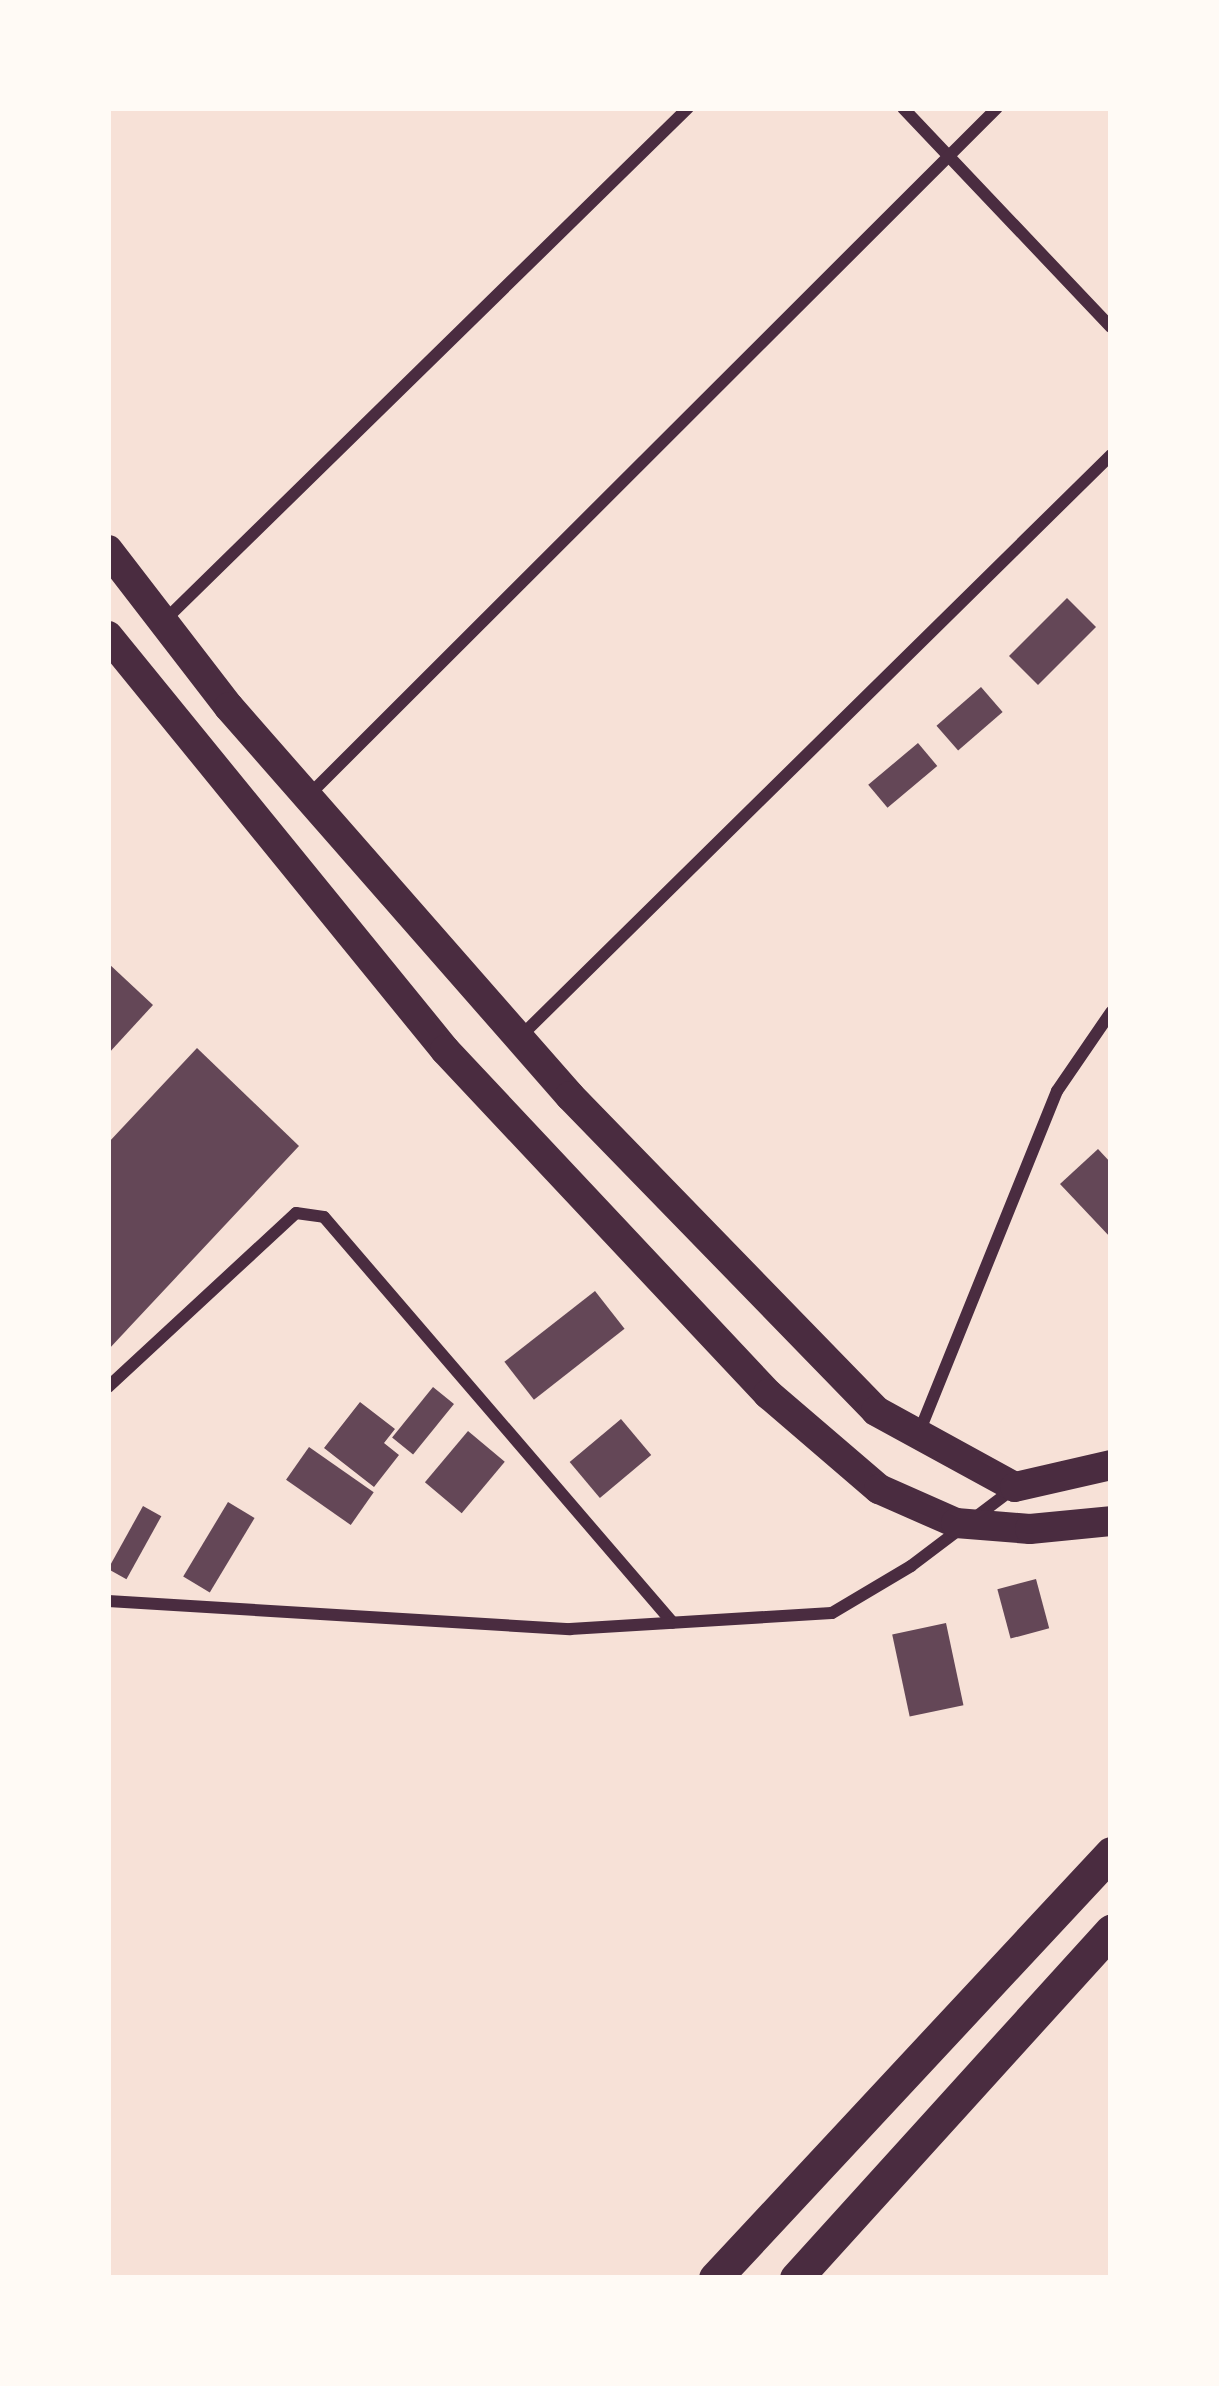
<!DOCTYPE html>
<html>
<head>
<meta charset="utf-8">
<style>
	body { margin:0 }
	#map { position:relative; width:1219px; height:2386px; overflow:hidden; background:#f7e1d7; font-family:"Alegreya Sans",sans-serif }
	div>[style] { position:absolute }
	.building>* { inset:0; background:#644757; transform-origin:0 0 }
	.minor>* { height:12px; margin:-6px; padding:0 6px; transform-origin:6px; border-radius:6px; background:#4a2c40 }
	.primary>* { height:30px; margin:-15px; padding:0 15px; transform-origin:15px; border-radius:15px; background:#4a2c40 }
	.trunk>* { height:33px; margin:-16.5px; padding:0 16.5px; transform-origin:16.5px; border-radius:16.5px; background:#4a2c40 }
	span { translate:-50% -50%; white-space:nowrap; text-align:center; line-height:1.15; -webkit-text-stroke:10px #fffaf5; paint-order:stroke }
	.frame { position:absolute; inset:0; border:111px solid #fffaf5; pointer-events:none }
</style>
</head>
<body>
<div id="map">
	<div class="building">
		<i style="left:1067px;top:598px;width:41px;height:82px;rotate:45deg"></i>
		<i style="left:981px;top:687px;width:33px;height:59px;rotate:49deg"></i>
		<i style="left:918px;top:743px;width:30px;height:65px;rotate:50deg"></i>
		<i style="clip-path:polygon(108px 963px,153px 1005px,108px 1054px)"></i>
		<i style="clip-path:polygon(197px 1048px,299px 1146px,108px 1350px,108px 1143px)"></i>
		<i style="clip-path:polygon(1098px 1149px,1111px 1163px,1111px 1238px,1060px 1184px)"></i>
		<i style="left:595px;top:1291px;width:48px;height:115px;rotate:52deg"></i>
		<i style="left:433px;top:1387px;width:27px;height:65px;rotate:39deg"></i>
		<i style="clip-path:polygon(360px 1402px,395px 1429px,384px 1443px,399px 1455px,374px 1487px,324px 1448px)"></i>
		<i style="left:621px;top:1419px;width:47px;height:67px;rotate:50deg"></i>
		<i style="left:468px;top:1431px;width:48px;height:67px;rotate:40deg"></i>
		<i style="left:309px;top:1447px;width:79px;height:40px;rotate:35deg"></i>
		<i style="left:228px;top:1502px;width:31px;height:87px;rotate:31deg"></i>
		<i style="left:143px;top:1506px;width:21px;height:72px;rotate:29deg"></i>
		<i style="left:1036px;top:1579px;width:51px;height:40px;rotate:75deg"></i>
		<i style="left:946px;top:1623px;width:84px;height:55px;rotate:78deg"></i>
	</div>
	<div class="minor">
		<i style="left:903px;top:108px;width:302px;rotate:46.5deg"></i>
		<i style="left:166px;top:619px;width:730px;rotate:-44.39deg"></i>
		<i style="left:310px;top:794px;width:971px;rotate:-44.96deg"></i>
		<i style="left:522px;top:1035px;width:827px;rotate:-44.56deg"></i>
		<i style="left:108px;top:1387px;width:256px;rotate:-42.8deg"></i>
		<i style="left:296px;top:1213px;width:28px;rotate:8deg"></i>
		<i style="left:324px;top:1217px;width:535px;rotate:49.32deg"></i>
		<i style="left:918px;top:1435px;width:371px;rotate:-68deg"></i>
		<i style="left:1057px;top:1091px;width:96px;rotate:-55.6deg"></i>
		<i style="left:108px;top:1601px;width:463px;rotate:3.5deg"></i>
		<i style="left:570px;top:1629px;width:262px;rotate:-3.5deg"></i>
		<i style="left:832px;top:1613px;width:92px;rotate:-30.7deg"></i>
		<i style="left:911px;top:1566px;width:129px;rotate:-37.1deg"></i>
	</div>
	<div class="primary">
		<i style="left:108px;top:550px;width:198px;rotate:52.4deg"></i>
		<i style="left:229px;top:707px;width:517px;rotate:48.76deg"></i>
		<i style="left:570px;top:1096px;width:439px;rotate:45.8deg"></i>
		<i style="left:876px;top:1411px;width:158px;rotate:28.7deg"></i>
		<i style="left:1015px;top:1487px;width:98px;rotate:-12.9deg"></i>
		<i style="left:108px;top:636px;width:534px;rotate:50.85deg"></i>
		<i style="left:445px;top:1050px;width:472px;rotate:46.8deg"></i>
		<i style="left:768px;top:1394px;width:146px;rotate:40.6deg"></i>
		<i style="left:879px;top:1489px;width:84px;rotate:23.8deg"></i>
		<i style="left:956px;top:1523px;width:74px;rotate:4.6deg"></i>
		<i style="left:1030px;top:1529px;width:81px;rotate:-5.6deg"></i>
	</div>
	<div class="trunk">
		<i style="left:715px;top:2278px;width:581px;rotate:-47.02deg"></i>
		<i style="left:796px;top:2278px;width:469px;rotate:-47.8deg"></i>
	</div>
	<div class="frame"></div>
</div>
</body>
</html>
